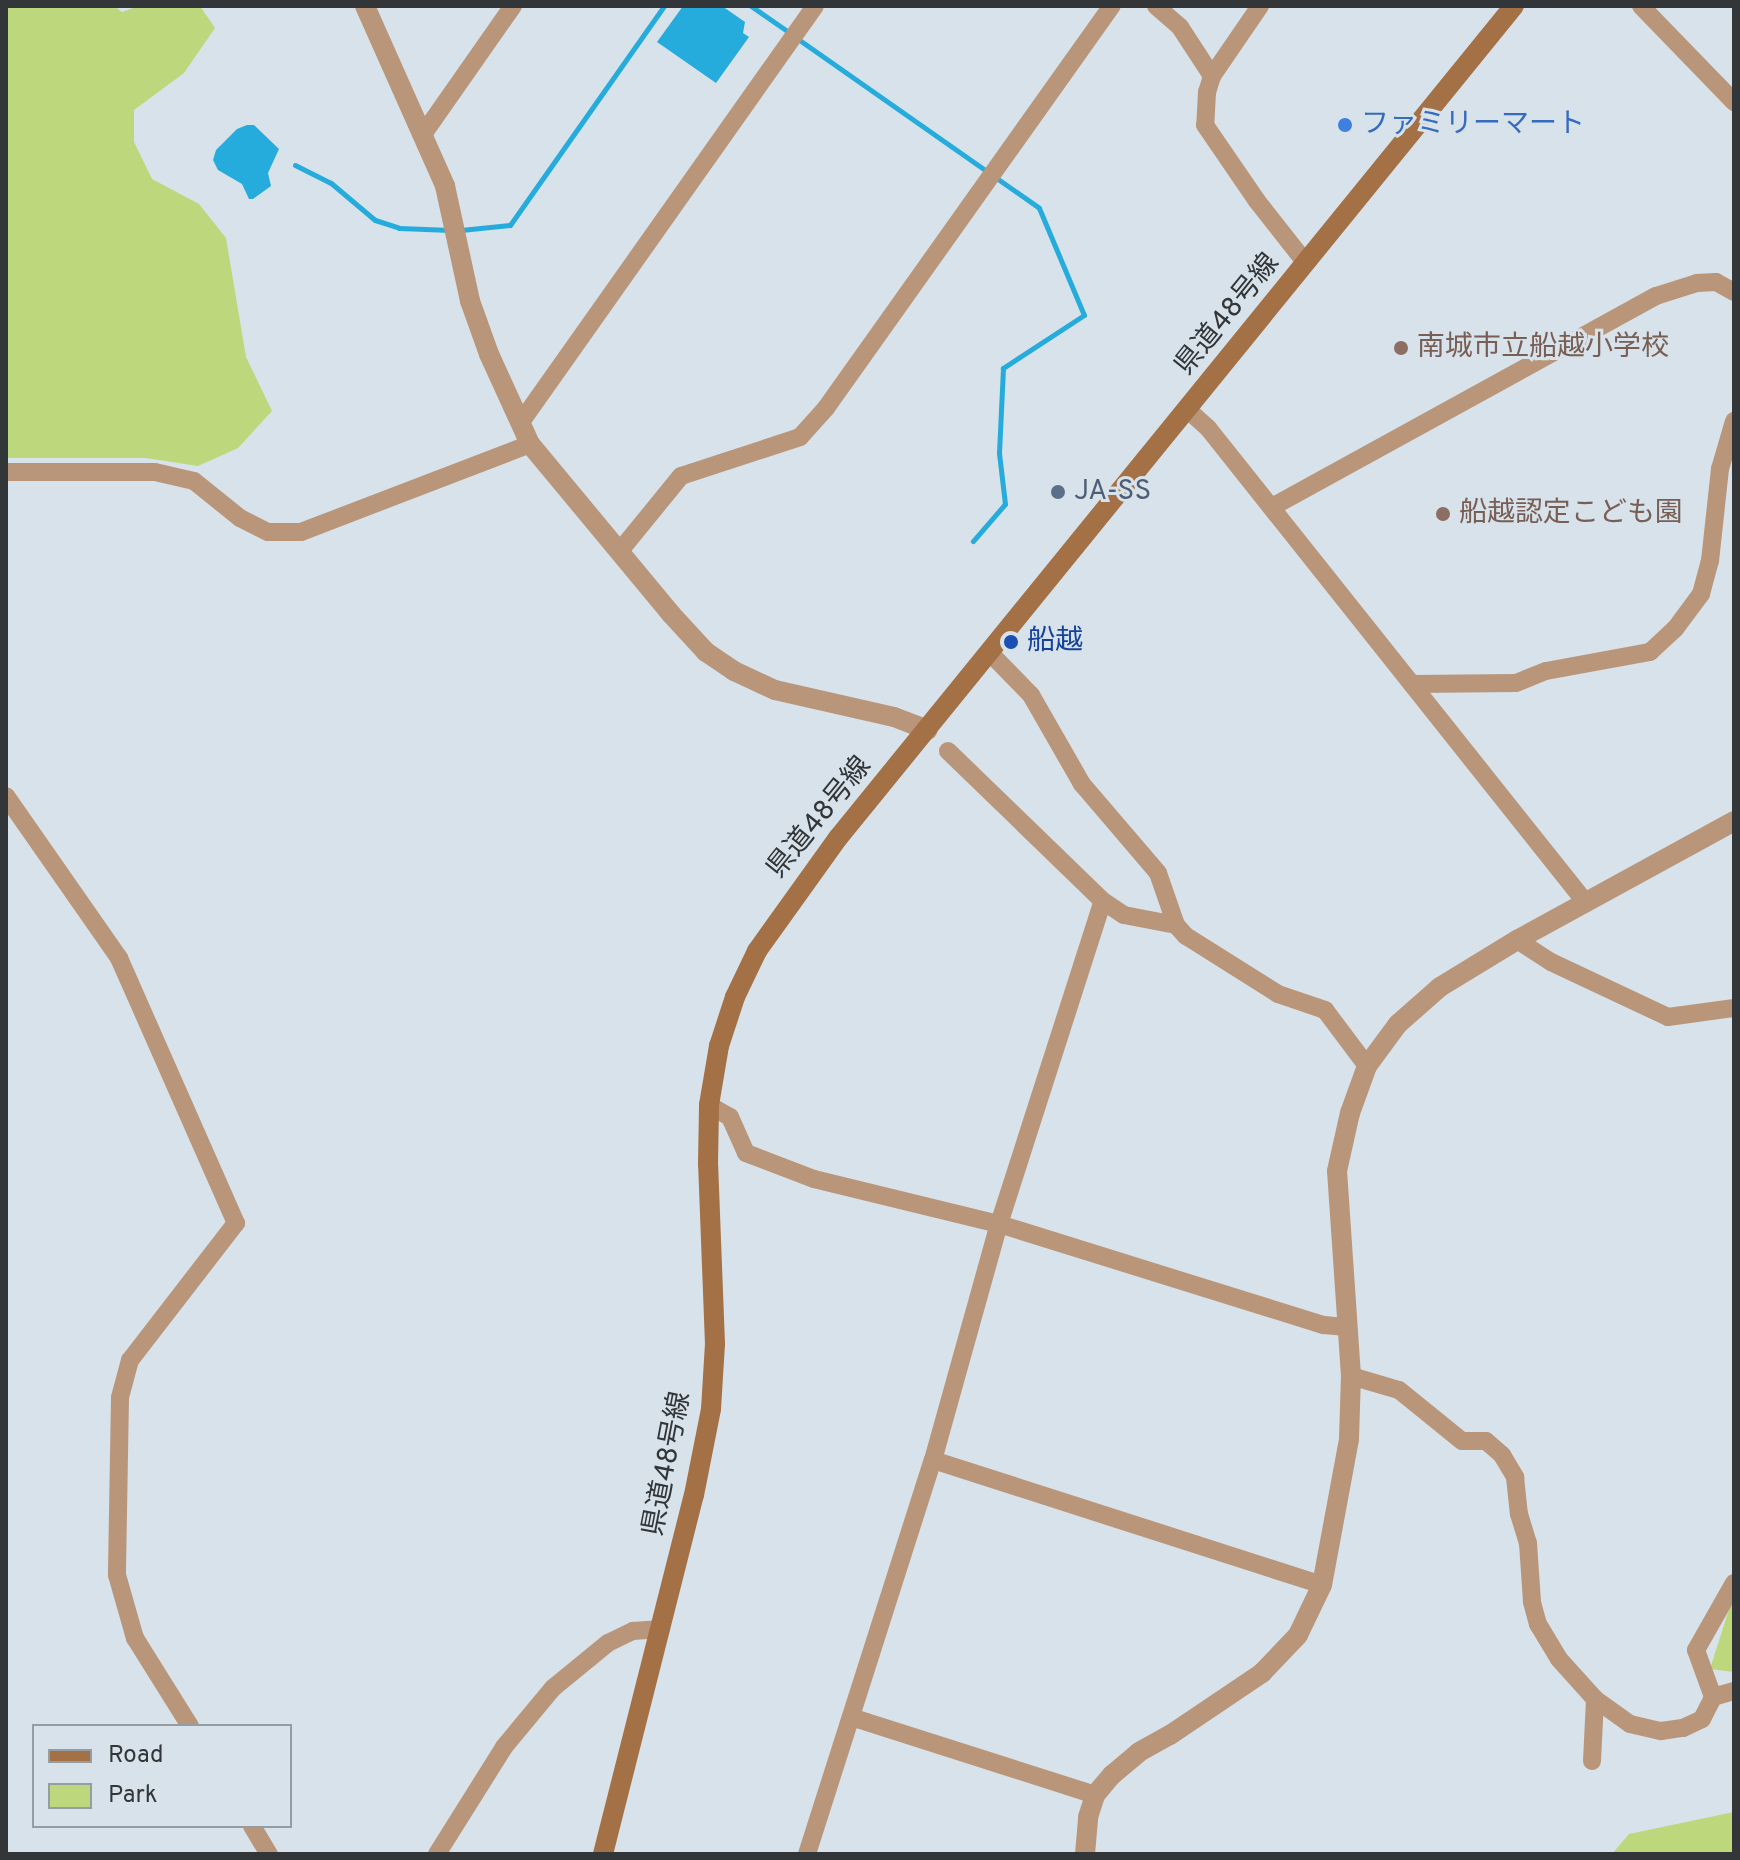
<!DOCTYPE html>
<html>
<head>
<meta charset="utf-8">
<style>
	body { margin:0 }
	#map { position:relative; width:1740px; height:1860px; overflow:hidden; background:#d7e2ea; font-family:Overpass,"Noto Sans JP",sans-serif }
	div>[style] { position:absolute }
	.green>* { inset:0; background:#bdd77c }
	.water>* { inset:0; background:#25acdc }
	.stream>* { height:5px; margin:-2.5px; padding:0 2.5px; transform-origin:2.5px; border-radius:2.5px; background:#25acdc }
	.minor>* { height:18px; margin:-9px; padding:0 9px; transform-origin:9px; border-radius:9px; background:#b9967a }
	.tertiary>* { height:20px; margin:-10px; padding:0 10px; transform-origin:10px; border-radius:10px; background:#b9967a }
	.secondary>* { height:20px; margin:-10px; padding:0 10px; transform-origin:10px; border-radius:10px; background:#a37145 }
	.dots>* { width:22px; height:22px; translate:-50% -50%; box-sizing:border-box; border:4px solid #d7e2ea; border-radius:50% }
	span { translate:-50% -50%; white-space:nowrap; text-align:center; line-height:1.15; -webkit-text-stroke:6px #d7e2ea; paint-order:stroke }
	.shop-label { font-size:28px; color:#366cbe }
	.left { translate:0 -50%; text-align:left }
	.street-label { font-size:28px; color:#323639 }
	.education-label { font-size:28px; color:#785e54 }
	.service-label { font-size:28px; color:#4e5e75 }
	.transit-label { font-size:28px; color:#164399 }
	.frame { position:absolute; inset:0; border:8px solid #323639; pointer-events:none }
	.legend { position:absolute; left:32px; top:1724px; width:260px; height:104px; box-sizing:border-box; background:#d7e2ea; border:2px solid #959da3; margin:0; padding:10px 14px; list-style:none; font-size:24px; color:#323639 }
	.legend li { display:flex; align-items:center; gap:16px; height:40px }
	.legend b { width:40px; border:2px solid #959da3 }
</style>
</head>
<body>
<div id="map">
	<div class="green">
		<i style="clip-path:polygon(6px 6px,114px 6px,122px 12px,139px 6px,200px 6px,215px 28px,184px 73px,134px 110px,134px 142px,152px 179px,199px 204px,226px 238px,246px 357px,272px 411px,238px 448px,198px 466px,146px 458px,6px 458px)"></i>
		<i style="clip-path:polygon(1734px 1603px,1734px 1672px,1710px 1669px,1730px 1606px)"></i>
		<i style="clip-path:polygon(1734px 1812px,1734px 1854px,1612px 1854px,1629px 1834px)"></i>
	</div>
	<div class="water">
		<i style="clip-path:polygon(683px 6px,722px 6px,745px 22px,743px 33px,749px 37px,716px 83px,657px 42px)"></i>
		<i style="clip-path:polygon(247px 125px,254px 125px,279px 149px,268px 173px,271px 186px,253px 199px,249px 199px,242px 184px,218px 170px,213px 160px,216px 150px,237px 129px)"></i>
	</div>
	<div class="stream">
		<i style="left:751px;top:6px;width:47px;rotate:34.7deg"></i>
		<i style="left:798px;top:39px;width:294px;rotate:35deg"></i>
		<i style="left:1039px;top:208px;width:116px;rotate:67.2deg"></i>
		<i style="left:1084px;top:315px;width:97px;rotate:146.8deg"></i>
		<i style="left:1003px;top:368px;width:85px;rotate:92.7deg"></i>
		<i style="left:999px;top:453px;width:51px;rotate:83.3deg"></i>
		<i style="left:1005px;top:504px;width:49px;rotate:130.9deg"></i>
		<i style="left:295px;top:165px;width:40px;rotate:26.6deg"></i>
		<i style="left:331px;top:183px;width:57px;rotate:40.1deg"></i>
		<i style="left:375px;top:220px;width:25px;rotate:18deg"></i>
		<i style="left:399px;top:228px;width:52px;rotate:2.2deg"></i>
		<i style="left:461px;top:230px;width:49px;rotate:-5.8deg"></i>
		<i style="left:510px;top:225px;width:268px;rotate:-54.9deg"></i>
	</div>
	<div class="minor">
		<i style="left:1156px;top:6px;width:32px;rotate:41deg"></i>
		<i style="left:1180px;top:27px;width:59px;rotate:56.9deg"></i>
		<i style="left:1260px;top:6px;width:85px;rotate:124.4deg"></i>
		<i style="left:1212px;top:76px;width:17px;rotate:107deg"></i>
		<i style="left:1207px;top:92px;width:33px;rotate:93deg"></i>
		<i style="left:1205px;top:125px;width:92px;rotate:55.6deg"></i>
		<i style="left:1257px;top:201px;width:78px;rotate:51.8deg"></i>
		<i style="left:1641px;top:6px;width:134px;rotate:45.9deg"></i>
		<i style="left:424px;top:133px;width:155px;rotate:-55deg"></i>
		<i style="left:1188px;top:410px;width:27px;rotate:42deg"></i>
		<i style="left:1208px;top:428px;width:607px;rotate:51.49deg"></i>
		<i style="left:521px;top:422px;width:509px;rotate:-54.75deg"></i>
		<i style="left:6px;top:472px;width:149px"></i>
		<i style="left:155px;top:472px;width:40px;rotate:13deg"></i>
		<i style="left:194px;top:481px;width:59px;rotate:38.8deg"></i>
		<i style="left:240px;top:518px;width:31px;rotate:27deg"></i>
		<i style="left:268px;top:532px;width:33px"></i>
		<i style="left:301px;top:532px;width:245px;rotate:-21deg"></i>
		<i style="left:1272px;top:507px;width:438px;rotate:-28.8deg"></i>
		<i style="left:1656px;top:296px;width:43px;rotate:-17.6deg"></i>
		<i style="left:1697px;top:283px;width:19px;rotate:-3deg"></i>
		<i style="left:1716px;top:282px;width:21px;rotate:29deg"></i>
		<i style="left:619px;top:552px;width:98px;rotate:-50.8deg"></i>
		<i style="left:681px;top:476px;width:125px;rotate:-18.1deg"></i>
		<i style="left:800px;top:437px;width:39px;rotate:-48deg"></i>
		<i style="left:826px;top:408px;width:493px;rotate:-54.6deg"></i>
		<i style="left:990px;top:653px;width:59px;rotate:45.7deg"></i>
		<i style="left:1031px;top:695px;width:103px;rotate:60.2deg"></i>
		<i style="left:1082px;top:784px;width:117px;rotate:49.5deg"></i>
		<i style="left:1158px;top:873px;width:55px;rotate:70.9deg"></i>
		<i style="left:1176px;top:925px;width:15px;rotate:48deg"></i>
		<i style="left:1186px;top:936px;width:109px;rotate:32.2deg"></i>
		<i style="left:1278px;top:994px;width:50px;rotate:18.8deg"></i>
		<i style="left:1325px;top:1010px;width:70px;rotate:53.1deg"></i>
		<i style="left:1412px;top:684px;width:104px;rotate:-0.6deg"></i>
		<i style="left:1516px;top:683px;width:32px;rotate:-22deg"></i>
		<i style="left:1546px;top:671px;width:106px;rotate:-10.4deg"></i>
		<i style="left:1650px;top:652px;width:34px;rotate:-43deg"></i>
		<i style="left:1675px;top:629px;width:44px;rotate:-53.4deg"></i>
		<i style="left:1701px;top:594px;width:34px;rotate:-75deg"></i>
		<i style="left:1710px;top:561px;width:93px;rotate:-83.8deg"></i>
		<i style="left:1720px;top:469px;width:50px;rotate:-73.7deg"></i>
		<i style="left:948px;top:751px;width:216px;rotate:44.1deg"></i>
		<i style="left:1103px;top:901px;width:25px;rotate:34deg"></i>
		<i style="left:1124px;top:915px;width:53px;rotate:10.9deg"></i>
		<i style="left:6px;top:796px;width:198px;rotate:55.1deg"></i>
		<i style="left:119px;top:958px;width:290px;rotate:66.2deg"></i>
		<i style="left:236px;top:1223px;width:173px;rotate:127.7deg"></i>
		<i style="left:130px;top:1360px;width:39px;rotate:105deg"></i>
		<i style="left:120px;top:1398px;width:177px;rotate:91deg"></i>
		<i style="left:117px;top:1575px;width:66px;rotate:74.1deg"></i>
		<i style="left:135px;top:1638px;width:104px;rotate:58deg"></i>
		<i style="left:1517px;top:940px;width:40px;rotate:32.9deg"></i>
		<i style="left:1551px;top:962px;width:129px;rotate:25.2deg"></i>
		<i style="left:1668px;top:1017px;width:67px;rotate:-7.8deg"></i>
		<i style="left:709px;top:1105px;width:24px;rotate:30deg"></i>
		<i style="left:730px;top:1117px;width:39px;rotate:66deg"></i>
		<i style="left:746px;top:1153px;width:73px;rotate:20.9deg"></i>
		<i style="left:814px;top:1179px;width:190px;rotate:13.7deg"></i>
		<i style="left:999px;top:1224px;width:340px;rotate:17.3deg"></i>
		<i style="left:1324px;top:1325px;width:22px;rotate:5deg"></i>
		<i style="left:1351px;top:1376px;width:50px;rotate:16.3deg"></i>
		<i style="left:1399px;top:1390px;width:81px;rotate:39deg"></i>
		<i style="left:1462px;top:1441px;width:24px"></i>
		<i style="left:1486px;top:1441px;width:21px;rotate:41deg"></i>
		<i style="left:1502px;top:1455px;width:26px;rotate:59deg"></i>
		<i style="left:1515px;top:1477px;width:37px;rotate:84deg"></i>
		<i style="left:1519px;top:1514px;width:30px;rotate:73deg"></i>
		<i style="left:1528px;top:1543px;width:59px;rotate:86.1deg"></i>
		<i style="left:1532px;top:1602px;width:23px;rotate:75deg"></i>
		<i style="left:1538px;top:1624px;width:41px;rotate:59deg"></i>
		<i style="left:1559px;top:1659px;width:54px;rotate:48deg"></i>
		<i style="left:1595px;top:1699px;width:43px;rotate:35.5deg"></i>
		<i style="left:1630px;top:1724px;width:32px;rotate:13deg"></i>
		<i style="left:1661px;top:1731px;width:22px;rotate:-8deg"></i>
		<i style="left:1683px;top:1728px;width:21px;rotate:-25deg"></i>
		<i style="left:1702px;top:1719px;width:25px;rotate:-63deg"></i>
		<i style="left:1713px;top:1697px;width:50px;rotate:-109.9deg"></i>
		<i style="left:1696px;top:1650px;width:77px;rotate:-60.4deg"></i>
		<i style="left:933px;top:1460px;width:409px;rotate:17.8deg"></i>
		<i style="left:1713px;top:1697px;width:22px;rotate:-16deg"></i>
		<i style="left:851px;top:1717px;width:256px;rotate:17.7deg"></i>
		<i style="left:1592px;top:1761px;width:62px;rotate:-87.2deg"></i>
		<i style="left:252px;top:1826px;width:33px;rotate:59deg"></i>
		<i style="left:437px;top:1854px;width:126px;rotate:-57.9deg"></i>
		<i style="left:504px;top:1747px;width:77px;rotate:-50.3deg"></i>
		<i style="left:553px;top:1688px;width:71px;rotate:-39.3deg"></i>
		<i style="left:608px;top:1643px;width:28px;rotate:-26deg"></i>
		<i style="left:633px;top:1631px;width:28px;rotate:-4deg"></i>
		<i style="left:807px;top:1854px;width:414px;rotate:-72.3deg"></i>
		<i style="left:933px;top:1460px;width:245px;rotate:-74.4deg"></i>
		<i style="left:999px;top:1224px;width:339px;rotate:-72.2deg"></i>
	</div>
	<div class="tertiary">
		<i style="left:365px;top:6px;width:197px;rotate:66deg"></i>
		<i style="left:445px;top:186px;width:118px;rotate:77.7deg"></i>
		<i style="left:470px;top:301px;width:56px;rotate:70.3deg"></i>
		<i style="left:489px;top:354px;width:99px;rotate:65.5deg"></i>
		<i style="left:530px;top:444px;width:221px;rotate:50.3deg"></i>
		<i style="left:671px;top:614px;width:52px;rotate:47.4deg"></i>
		<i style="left:706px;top:652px;width:34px;rotate:34deg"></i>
		<i style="left:734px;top:671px;width:45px;rotate:24.9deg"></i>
		<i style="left:775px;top:690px;width:122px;rotate:12.8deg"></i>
		<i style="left:894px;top:717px;width:36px;rotate:21deg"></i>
		<i style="left:1085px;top:1854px;width:37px;rotate:-85deg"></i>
		<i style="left:1088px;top:1817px;width:23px;rotate:-72deg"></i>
		<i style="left:1095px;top:1795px;width:26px;rotate:-50deg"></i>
		<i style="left:1112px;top:1775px;width:35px;rotate:-40deg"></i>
		<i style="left:1139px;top:1752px;width:35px;rotate:-29deg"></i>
		<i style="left:1170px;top:1735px;width:111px;rotate:-34deg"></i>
		<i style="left:1262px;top:1673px;width:52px;rotate:-46.5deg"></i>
		<i style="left:1298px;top:1635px;width:55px;rotate:-64.4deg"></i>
		<i style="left:1322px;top:1585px;width:148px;rotate:-79.5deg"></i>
		<i style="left:1349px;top:1439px;width:63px;rotate:-88.2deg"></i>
		<i style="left:1351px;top:1376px;width:205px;rotate:-93.9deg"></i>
		<i style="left:1337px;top:1171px;width:59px;rotate:-77.4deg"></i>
		<i style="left:1350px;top:1113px;width:50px;rotate:-70.1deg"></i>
		<i style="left:1367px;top:1066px;width:52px;rotate:-53.6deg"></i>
		<i style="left:1398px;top:1024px;width:56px;rotate:-41.4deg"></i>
		<i style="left:1440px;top:987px;width:90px;rotate:-31.4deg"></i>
		<i style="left:1517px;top:940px;width:247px;rotate:-28.7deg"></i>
	</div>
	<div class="secondary">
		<i style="left:603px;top:1854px;width:370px;rotate:-75.8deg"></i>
		<i style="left:694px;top:1495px;width:88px;rotate:-78.8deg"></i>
		<i style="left:711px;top:1409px;width:65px;rotate:-86.5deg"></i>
		<i style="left:715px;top:1344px;width:180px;rotate:-92.2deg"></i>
		<i style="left:708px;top:1164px;width:59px;rotate:-89deg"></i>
		<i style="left:709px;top:1105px;width:60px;rotate:-80.4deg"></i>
		<i style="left:719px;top:1046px;width:52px;rotate:-71.9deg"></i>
		<i style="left:735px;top:997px;width:51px;rotate:-64.4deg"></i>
		<i style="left:757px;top:951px;width:139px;rotate:-54.4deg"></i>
		<i style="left:838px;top:838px;width:1072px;rotate:-50.91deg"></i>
	</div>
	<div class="dots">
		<i style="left:1345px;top:125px;background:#3f7fe0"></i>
		<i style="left:1401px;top:348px;background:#8d6e63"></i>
		<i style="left:1058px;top:492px;background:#5c6f8a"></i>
		<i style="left:1443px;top:514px;background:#8d6e63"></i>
		<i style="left:1011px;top:642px;background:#1a4fb4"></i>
	</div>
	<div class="shop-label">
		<span class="left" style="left:1361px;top:125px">ファミリーマート</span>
	</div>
	<div class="street-label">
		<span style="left:1228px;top:315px;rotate:-51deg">県道48号線</span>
		<span style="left:820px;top:818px;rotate:-51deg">県道48号線</span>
		<span style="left:668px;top:1464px;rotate:-79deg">県道48号線</span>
	</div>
	<div class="education-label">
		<span class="left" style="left:1417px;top:348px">南城市立船越小学校</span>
		<span class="left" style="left:1459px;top:514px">船越認定こども園</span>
	</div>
	<div class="service-label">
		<span class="left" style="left:1074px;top:492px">JA-SS</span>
	</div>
	<div class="transit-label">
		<span class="left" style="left:1027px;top:642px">船越</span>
	</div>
	<div class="frame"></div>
	<ul class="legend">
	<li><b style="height:10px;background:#a37145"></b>Road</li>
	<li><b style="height:22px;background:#bdd77c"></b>Park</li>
	</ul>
</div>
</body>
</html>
